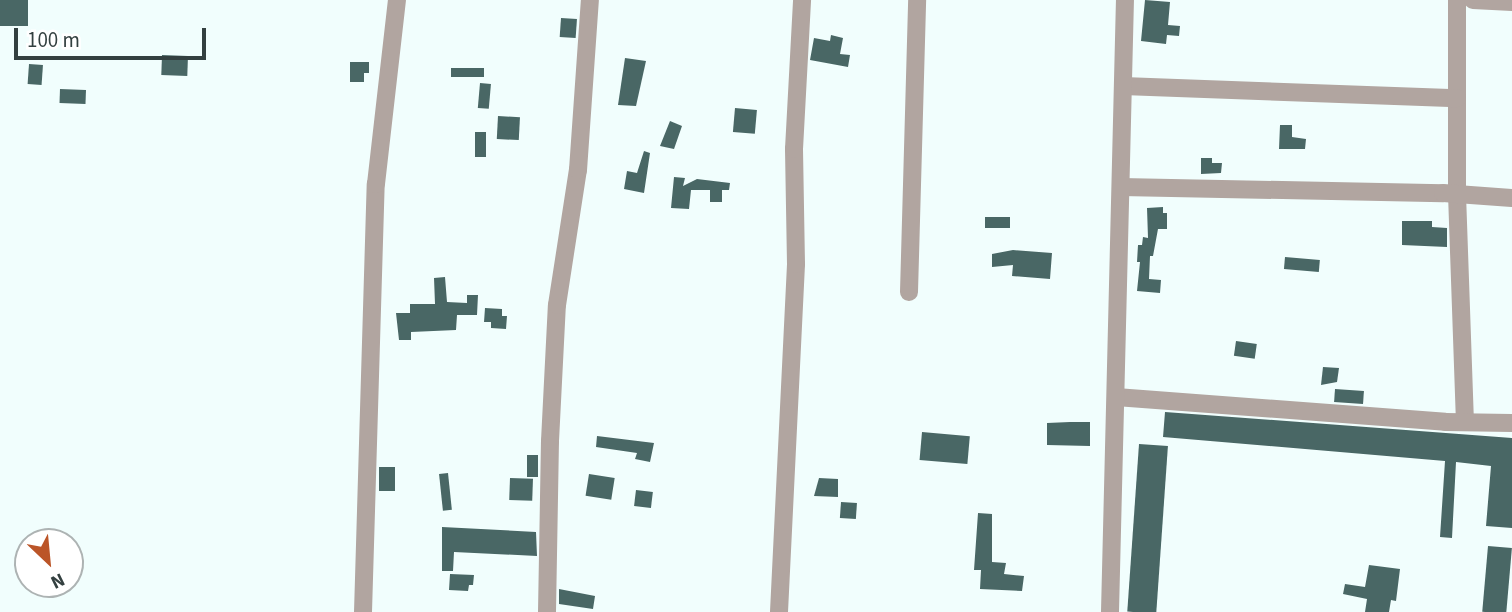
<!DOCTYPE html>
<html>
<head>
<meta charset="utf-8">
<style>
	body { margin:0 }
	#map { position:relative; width:1512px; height:612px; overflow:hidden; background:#f1fefd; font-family:"Source Sans 3",sans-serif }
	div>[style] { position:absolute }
	.building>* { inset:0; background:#496765; transform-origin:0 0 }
	.minor>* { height:18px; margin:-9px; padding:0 9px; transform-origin:9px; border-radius:9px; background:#b1a5a0 }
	span { translate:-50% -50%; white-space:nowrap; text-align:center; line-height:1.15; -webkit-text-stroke:7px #fff; paint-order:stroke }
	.north { position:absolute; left:14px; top:528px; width:70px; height:70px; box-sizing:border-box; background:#fff; border:2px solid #adb3b3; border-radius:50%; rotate:154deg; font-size:19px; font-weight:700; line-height:28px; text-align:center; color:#334040 }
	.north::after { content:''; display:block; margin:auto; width:24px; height:32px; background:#bb5528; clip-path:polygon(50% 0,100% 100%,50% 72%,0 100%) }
	.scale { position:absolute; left:14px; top:28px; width:192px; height:32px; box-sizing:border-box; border:4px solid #334040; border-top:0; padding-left:9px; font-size:21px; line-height:24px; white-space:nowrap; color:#334040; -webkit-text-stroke:5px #fff; paint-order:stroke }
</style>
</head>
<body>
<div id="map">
	<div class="building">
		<i style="left:0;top:0;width:28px;height:26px"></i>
		<i style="clip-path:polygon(1145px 0,1170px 2px,1168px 25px,1180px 26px,1179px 36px,1167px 35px,1166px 44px,1141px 41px)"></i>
		<i style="left:561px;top:18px;width:16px;height:19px;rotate:4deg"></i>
		<i style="clip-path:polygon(831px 35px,843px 38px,840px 54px,850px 55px,848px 67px,810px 60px,814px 38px,830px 41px)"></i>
		<i style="left:162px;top:55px;width:26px;height:20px;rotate:2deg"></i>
		<i style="clip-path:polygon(625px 58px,646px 61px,636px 106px,618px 105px)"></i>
		<i style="clip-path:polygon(350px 62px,369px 62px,369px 73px,364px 73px,364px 82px,350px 82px)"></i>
		<i style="left:29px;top:64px;width:14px;height:20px;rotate:4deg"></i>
		<i style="left:451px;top:68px;width:33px;height:9px"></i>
		<i style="left:480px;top:83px;width:11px;height:25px;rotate:5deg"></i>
		<i style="left:60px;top:89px;width:26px;height:14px;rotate:2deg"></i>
		<i style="left:735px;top:108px;width:22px;height:24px;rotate:5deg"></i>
		<i style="left:498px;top:116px;width:22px;height:23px;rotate:3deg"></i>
		<i style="clip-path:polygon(670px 121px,682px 126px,674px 149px,660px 146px)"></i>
		<i style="clip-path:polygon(1280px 125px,1292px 125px,1292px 137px,1306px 139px,1305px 149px,1279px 149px)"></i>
		<i style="left:475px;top:132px;width:11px;height:25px"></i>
		<i style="clip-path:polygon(644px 151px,650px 153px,644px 193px,624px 189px,627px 171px,637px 173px)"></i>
		<i style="clip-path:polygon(1201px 158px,1212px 158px,1212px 163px,1222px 163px,1221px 173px,1201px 174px)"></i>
		<i style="clip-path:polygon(674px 177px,685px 178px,683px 186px,697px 179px,730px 183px,729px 190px,722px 190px,722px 202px,710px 202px,710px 190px,691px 190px,689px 209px,671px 208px)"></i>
		<i style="clip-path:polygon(1163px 207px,1163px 213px,1167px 213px,1167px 229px,1158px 229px,1153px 256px,1150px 256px,1149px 279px,1161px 280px,1160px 293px,1137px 291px,1140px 262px,1137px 262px,1138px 245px,1142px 245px,1143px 237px,1148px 238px,1147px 208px)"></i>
		<i style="left:1010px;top:217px;width:11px;height:25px;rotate:90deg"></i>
		<i style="clip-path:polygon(1402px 221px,1432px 221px,1432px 227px,1447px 228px,1447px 247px,1402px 245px)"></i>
		<i style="clip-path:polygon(1013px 250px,1052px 253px,1050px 279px,1012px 276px,1013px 265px,992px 267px,992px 254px)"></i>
		<i style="left:1285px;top:257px;width:35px;height:12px;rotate:5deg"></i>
		<i style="clip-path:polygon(445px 277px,447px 302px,467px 303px,467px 295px,478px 295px,477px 315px,457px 315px,456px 330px,411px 332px,411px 340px,399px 340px,396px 313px,410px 313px,410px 304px,435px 304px,434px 278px)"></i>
		<i style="clip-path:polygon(485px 308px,502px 309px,502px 316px,507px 316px,506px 329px,491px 328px,491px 322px,484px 322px)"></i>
		<i style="left:1236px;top:341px;width:21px;height:15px;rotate:8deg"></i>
		<i style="clip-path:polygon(1323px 367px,1339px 368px,1337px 382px,1321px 385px)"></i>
		<i style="left:1335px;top:389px;width:29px;height:13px;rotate:4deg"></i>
		<i style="clip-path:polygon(1165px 412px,1512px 438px,1512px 528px,1486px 526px,1491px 466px,1456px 462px,1452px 538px,1440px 537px,1445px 461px,1163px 437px)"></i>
		<i style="clip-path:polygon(1070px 422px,1090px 422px,1090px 446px,1047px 445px,1047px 423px)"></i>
		<i style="left:922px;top:432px;width:48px;height:28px;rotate:5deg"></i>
		<i style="clip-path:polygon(597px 436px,654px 443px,650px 462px,635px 459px,637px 453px,596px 447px)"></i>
		<i style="left:1139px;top:444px;width:29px;height:168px;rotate:4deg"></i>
		<i style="left:527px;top:455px;width:11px;height:22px"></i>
		<i style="left:379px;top:467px;width:16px;height:24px"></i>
		<i style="left:448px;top:473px;width:37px;height:9px;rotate:84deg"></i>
		<i style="left:589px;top:474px;width:26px;height:22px;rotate:9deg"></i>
		<i style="left:510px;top:478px;width:23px;height:22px;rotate:2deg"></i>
		<i style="clip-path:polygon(819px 478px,838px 479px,838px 497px,814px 496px)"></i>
		<i style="left:636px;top:490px;width:17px;height:16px;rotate:7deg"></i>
		<i style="left:841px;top:502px;width:16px;height:16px;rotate:4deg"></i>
		<i style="clip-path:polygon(978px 513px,992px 514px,992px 562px,1006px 563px,1004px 574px,1024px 576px,1022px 591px,980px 589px,981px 570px,974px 570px)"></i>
		<i style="clip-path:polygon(442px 527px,536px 532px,537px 556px,454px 552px,453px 571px,442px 571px)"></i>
		<i style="left:1488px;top:546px;width:24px;height:66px;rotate:5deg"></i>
		<i style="clip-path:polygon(1369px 565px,1400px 569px,1396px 601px,1391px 600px,1389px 612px,1365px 612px,1367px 599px,1343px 594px,1345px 584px,1365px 587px)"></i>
		<i style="clip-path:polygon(450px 574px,474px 575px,473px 585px,469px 585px,468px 591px,449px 590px)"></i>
		<i style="clip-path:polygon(559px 589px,595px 596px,593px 609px,559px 604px)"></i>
	</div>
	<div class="minor">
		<i style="left:1457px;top:0;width:194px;rotate:90deg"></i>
		<i style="left:1457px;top:194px;width:228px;rotate:88deg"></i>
		<i style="left:1473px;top:0;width:39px;rotate:3deg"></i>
		<i style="left:1123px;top:86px;width:334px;rotate:2.1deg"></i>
		<i style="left:1121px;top:187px;width:322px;rotate:1.1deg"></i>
		<i style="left:1443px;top:193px;width:69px;rotate:4.1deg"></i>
		<i style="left:909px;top:292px;width:292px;rotate:-88.4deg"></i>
		<i style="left:1116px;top:397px;width:330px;rotate:4.3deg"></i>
		<i style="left:1445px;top:422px;width:67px;rotate:0.9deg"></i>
		<i style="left:363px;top:612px;width:428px;rotate:-88.3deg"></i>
		<i style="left:376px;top:184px;width:185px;rotate:-83.5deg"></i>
		<i style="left:547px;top:612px;width:171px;rotate:-89deg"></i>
		<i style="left:550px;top:441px;width:136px;rotate:-87.1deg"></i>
		<i style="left:557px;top:305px;width:137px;rotate:-81.2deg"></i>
		<i style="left:578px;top:170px;width:170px;rotate:-86deg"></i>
		<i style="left:779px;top:612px;width:348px;rotate:-87.2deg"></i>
		<i style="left:796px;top:264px;width:115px;rotate:-91deg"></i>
		<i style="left:794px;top:149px;width:149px;rotate:-86.9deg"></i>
		<i style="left:1110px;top:612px;width:612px;rotate:-88.6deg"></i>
	</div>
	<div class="north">N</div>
	<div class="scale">100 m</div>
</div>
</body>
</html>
